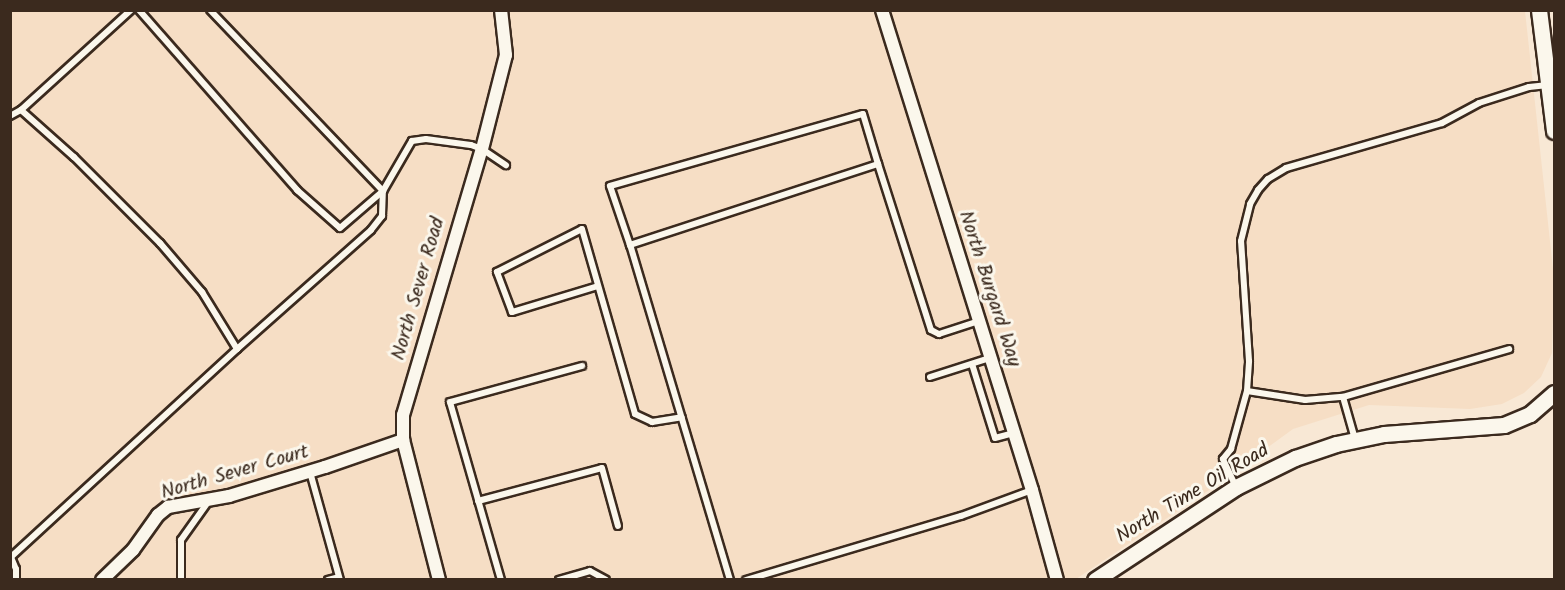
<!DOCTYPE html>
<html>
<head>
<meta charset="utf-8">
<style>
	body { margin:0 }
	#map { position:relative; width:1565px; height:590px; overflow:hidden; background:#f8e8d5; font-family:Kalam,sans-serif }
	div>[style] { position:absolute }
	.built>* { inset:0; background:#f6dec5 }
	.roads { filter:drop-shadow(2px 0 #3b2a1e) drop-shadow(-2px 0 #3b2a1e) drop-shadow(0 2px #3b2a1e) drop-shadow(0 -2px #3b2a1e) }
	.service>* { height:6px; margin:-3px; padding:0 3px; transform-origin:3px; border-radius:3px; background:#fbf7ec }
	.minor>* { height:12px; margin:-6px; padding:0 6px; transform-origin:6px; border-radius:6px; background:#fbf7ec }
	.tertiary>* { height:15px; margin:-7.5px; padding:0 7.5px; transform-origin:7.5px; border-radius:7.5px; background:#fbf7ec }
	span { translate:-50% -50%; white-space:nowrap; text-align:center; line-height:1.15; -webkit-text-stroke:6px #fbf7ec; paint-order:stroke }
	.street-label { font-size:20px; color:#3b2a1e }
	.frame { position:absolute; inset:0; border:12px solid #3b2a1e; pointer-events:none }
</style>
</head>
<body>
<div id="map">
	<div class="built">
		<i style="clip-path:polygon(10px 11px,1525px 11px,1554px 278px,1552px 353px,1541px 377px,1524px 393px,1502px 404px,1470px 409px,1369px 405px,1293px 429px,1215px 486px,1076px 579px,11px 579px)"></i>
	</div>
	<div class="roads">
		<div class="service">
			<i style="left:139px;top:10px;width:240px;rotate:48.7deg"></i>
			<i style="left:297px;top:190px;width:57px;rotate:41.5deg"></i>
			<i style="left:340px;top:228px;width:57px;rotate:-40.7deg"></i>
			<i style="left:383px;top:191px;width:58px;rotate:-59.9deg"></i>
			<i style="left:412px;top:141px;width:14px;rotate:-8deg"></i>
			<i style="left:426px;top:139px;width:45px;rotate:7.6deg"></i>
			<i style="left:471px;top:145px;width:12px;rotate:20deg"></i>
			<i style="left:482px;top:149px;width:29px;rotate:34deg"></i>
			<i style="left:21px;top:110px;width:71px;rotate:41.6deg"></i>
			<i style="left:74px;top:157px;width:122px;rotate:45deg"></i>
			<i style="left:160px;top:243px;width:65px;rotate:49.4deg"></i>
			<i style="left:202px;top:292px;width:67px;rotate:58.4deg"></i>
			<i style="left:10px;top:116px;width:13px;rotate:-29deg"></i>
			<i style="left:21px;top:110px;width:149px;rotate:-42.3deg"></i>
			<i style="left:630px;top:245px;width:62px;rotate:-108.7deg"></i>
			<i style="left:610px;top:186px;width:263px;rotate:-15.9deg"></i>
			<i style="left:863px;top:114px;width:52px;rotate:73.3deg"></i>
			<i style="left:598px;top:286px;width:90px;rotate:163.2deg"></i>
			<i style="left:512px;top:312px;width:43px;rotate:-110.6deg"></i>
			<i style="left:497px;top:272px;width:95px;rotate:-26.8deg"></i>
			<i style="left:582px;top:229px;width:192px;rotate:74deg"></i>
			<i style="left:635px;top:414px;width:19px;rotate:25deg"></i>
			<i style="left:652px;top:422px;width:30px;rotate:-9deg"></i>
			<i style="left:972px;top:364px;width:77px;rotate:72.7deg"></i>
			<i style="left:995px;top:438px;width:20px;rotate:-15deg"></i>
			<i style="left:930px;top:377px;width:63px;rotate:-17.6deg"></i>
			<i style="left:1247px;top:391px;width:59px;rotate:8.8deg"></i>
			<i style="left:1305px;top:400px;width:38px;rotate:-5deg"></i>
			<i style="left:1343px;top:397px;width:173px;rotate:-16.1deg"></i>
			<i style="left:1343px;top:397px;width:44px;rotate:74.1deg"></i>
			<i style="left:310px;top:472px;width:112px;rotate:74.5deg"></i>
			<i style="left:1236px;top:487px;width:31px;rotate:-115deg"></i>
			<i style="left:1223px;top:459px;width:13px;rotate:-51deg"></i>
			<i style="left:1231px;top:449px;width:60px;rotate:-74.6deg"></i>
			<i style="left:1247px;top:391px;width:30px;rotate:-86deg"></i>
			<i style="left:1249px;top:361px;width:120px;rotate:-93.8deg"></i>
			<i style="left:1241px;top:241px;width:38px;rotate:-76deg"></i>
			<i style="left:1250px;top:204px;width:16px;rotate:-60deg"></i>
			<i style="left:1258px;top:190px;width:15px;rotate:-48deg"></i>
			<i style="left:1268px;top:179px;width:21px;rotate:-31deg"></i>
			<i style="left:1286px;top:168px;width:162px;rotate:-16.1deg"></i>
			<i style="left:1442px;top:123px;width:42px;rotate:-28.4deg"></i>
			<i style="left:1479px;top:103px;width:52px;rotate:-17.7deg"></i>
			<i style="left:1529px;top:87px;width:19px;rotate:-6deg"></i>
			<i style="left:478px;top:501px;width:128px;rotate:-14.9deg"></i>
			<i style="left:602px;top:468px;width:60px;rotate:74.6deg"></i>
			<i style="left:10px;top:555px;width:15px;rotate:67deg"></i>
			<i style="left:16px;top:569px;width:11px;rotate:90deg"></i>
			<i style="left:12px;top:556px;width:306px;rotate:-42.6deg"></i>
			<i style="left:237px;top:349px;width:179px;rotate:-41.6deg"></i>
			<i style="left:371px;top:230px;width:18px;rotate:-52deg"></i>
			<i style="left:382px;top:216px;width:25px;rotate:-88deg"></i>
			<i style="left:383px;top:191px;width:250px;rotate:-133.7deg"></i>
			<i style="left:181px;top:580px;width:40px;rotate:-90deg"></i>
			<i style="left:181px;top:540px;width:47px;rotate:-54.6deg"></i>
			<i style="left:328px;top:580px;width:11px;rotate:-15deg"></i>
			<i style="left:501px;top:580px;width:185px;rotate:-106deg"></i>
			<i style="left:450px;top:402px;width:137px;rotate:-15.3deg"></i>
			<i style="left:559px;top:580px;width:32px;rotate:-16deg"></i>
			<i style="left:590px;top:571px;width:18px;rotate:29deg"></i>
			<i style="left:730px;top:580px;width:350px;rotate:-106.6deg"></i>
			<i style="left:630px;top:245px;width:261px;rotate:-18.1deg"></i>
			<i style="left:878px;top:164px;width:174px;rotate:72.3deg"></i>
			<i style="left:931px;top:330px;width:9px;rotate:27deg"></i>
			<i style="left:939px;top:334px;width:42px;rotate:-18deg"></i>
			<i style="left:746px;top:580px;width:224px;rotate:-16.6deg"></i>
			<i style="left:961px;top:516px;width:76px;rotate:-20.1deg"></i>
		</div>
		<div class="minor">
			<i style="left:882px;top:10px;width:503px;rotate:72.65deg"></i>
			<i style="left:1032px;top:490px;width:93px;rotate:74.5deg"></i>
			<i style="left:102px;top:580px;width:43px;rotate:-44.1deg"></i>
			<i style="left:133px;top:550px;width:43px;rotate:-54.5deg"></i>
			<i style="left:158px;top:515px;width:13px;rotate:-39deg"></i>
			<i style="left:168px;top:507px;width:62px;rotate:-10.2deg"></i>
			<i style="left:229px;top:496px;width:100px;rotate:-16.8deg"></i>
			<i style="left:325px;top:467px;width:83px;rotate:-19.1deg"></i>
			<i style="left:439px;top:580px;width:145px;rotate:-104.4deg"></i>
			<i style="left:403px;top:440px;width:25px;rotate:-90deg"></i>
			<i style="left:403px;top:415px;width:277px;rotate:-73.5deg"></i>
			<i style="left:482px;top:149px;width:97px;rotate:-75.7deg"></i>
			<i style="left:506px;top:55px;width:45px;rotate:-96.3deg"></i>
		</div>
		<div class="tertiary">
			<i style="left:1539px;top:10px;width:122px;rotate:82.9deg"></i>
			<i style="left:1095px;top:580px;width:169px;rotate:-33.4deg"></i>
			<i style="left:1236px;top:487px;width:66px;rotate:-26.2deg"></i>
			<i style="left:1295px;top:458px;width:43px;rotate:-18.9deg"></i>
			<i style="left:1336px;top:444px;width:49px;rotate:-11.8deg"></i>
			<i style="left:1384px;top:434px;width:120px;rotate:-4.3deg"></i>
			<i style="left:1504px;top:425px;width:28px;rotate:-23deg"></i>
			<i style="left:1530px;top:414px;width:32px;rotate:-41deg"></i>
		</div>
	</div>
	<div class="street-label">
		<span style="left:419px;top:289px;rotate:-74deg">North Sever Road</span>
		<span style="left:989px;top:289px;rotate:72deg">North Burgard Way</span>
		<span style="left:235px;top:473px;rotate:-16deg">North Sever Court</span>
		<span style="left:1193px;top:494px;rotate:-31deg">North Time Oil Road</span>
	</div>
	<div class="frame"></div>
</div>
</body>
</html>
